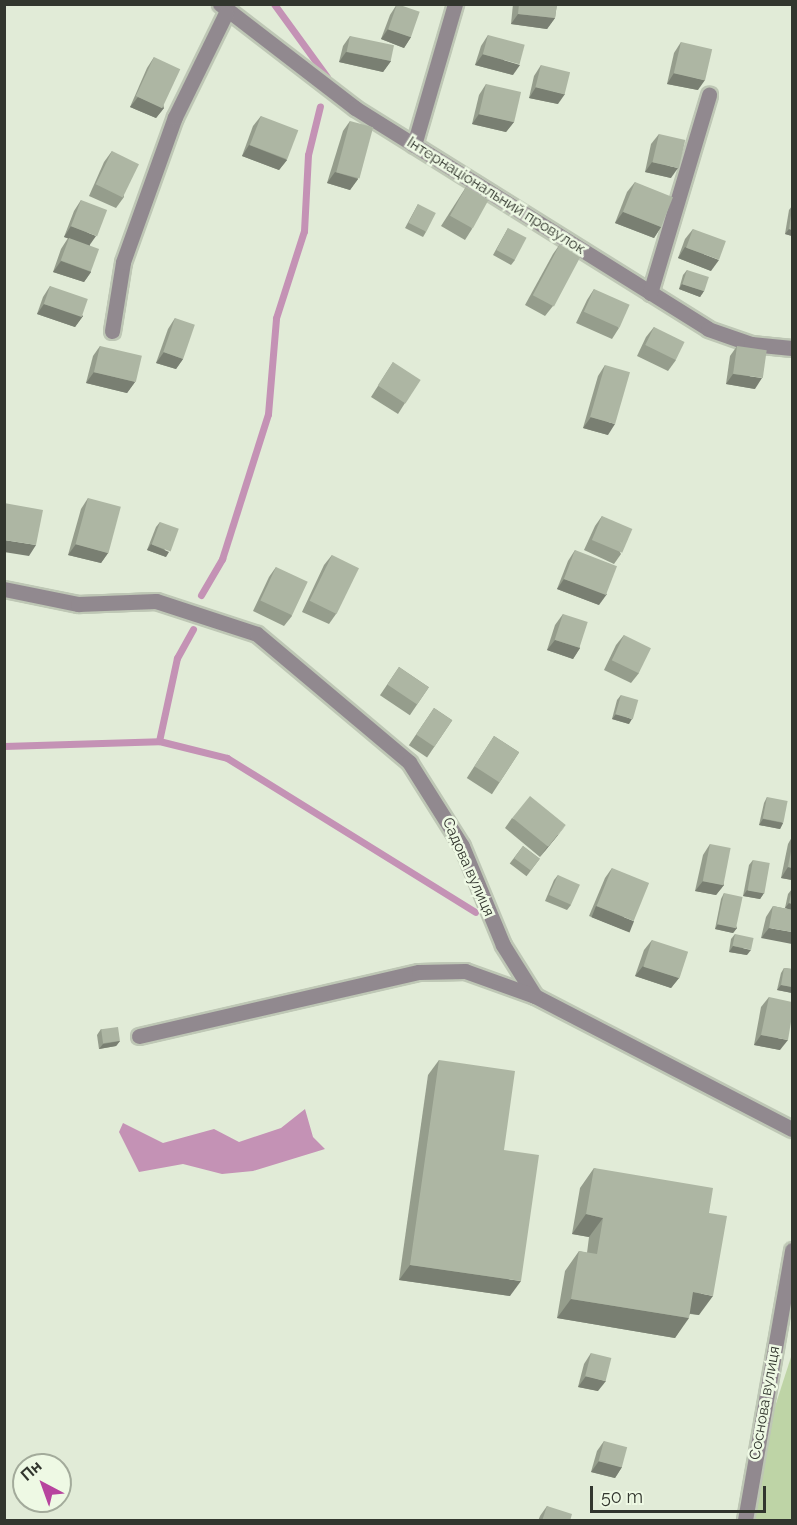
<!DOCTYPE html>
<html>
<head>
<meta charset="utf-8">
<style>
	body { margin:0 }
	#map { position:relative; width:797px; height:1525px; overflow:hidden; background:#e1ebd7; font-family:Raleway,sans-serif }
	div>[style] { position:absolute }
	.green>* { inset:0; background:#bed4a6 }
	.water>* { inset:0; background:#c492b5 }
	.stream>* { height:7px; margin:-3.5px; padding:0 3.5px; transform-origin:3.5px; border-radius:3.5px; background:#c492b5 }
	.roads { filter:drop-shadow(2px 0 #bec7b5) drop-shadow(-2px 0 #bec7b5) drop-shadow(0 2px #bec7b5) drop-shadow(0 -2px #bec7b5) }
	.minor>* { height:15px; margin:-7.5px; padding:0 7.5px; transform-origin:7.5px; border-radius:7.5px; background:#91898f }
	.wall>* { inset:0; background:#959d8c; transform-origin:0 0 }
	.shaded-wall>* { inset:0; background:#797f72; transform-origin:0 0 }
	.building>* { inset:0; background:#adb6a3; transform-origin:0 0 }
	span { translate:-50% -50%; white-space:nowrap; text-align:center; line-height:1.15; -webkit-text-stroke:5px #eef9e4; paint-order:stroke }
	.street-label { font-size:15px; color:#32362e }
	.frame { position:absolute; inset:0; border:6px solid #32362e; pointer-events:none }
	.north { position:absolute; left:12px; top:1453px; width:60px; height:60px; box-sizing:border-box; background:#eef9e4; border:2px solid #a3ab9b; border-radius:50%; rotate:319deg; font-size:16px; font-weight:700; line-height:24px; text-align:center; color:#32362e }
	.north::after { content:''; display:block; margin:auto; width:21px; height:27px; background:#b7449e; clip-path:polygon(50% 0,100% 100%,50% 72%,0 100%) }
	.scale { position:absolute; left:590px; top:1486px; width:176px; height:27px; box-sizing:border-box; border:3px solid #32362e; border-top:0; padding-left:8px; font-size:18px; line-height:21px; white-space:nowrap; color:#32362e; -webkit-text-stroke:4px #eef9e4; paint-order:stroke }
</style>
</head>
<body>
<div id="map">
	<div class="green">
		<i style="clip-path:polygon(792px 1354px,792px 1520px,739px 1520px,750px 1484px)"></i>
	</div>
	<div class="water">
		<i style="clip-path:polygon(305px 1109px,313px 1137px,325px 1149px,253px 1171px,222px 1174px,183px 1164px,139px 1172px,119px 1132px,123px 1123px,163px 1143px,214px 1129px,239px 1142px,281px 1128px)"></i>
	</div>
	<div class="stream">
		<i style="left:274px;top:4px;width:90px;rotate:54deg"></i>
		<i style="left:201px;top:595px;width:42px;rotate:-59.7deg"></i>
		<i style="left:222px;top:559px;width:152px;rotate:-72.4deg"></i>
		<i style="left:268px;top:414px;width:96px;rotate:-85.2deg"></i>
		<i style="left:276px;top:318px;width:91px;rotate:-72.2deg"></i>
		<i style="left:304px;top:231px;width:76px;rotate:-87deg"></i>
		<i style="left:308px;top:155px;width:50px;rotate:-76.2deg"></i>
		<i style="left:159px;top:741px;width:85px;rotate:-77.8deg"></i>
		<i style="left:177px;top:658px;width:33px;rotate:-61deg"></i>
		<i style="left:4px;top:746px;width:155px;rotate:-1.8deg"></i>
		<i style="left:159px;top:741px;width:70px;rotate:14deg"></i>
		<i style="left:227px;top:758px;width:292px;rotate:31.8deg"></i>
	</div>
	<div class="roads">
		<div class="minor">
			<i style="left:220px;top:4px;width:170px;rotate:37.6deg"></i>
			<i style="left:355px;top:108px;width:416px;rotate:32deg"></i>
			<i style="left:708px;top:329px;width:46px;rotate:19.2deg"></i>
			<i style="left:751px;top:344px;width:41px;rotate:5.6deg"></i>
			<i style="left:414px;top:145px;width:147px;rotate:-73.8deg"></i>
			<i style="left:650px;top:293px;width:207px;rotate:-73.4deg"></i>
			<i style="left:112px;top:331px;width:70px;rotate:-80.9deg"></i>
			<i style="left:123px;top:262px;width:154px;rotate:-70.3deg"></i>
			<i style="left:175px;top:117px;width:116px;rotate:-63.9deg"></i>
			<i style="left:4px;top:589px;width:76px;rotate:11.5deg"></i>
			<i style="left:78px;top:604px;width:78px;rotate:-2.2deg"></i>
			<i style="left:156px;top:601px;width:106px;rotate:18.1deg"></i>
			<i style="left:257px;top:634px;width:199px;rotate:40.1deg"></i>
			<i style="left:409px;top:762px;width:99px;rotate:57.8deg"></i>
			<i style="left:462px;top:846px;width:107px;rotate:67.5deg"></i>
			<i style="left:503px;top:945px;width:60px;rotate:57.9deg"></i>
			<i style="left:535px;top:996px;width:289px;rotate:27.4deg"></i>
			<i style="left:139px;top:1036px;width:287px;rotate:-12.9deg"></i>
			<i style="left:419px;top:972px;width:46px;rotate:-1.2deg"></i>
			<i style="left:465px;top:971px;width:74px;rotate:19.7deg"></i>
			<i style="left:745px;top:1520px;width:274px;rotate:-80.1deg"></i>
		</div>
	</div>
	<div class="wall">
		<i style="clip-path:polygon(397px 4px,411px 37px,404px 48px,381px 39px,390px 15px)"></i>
		<i style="clip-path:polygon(513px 4px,557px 4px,555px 18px,547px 29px,511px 24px)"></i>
		<i style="clip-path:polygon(488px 35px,513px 75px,475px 65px,481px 46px)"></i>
		<i style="clip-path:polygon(350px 36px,391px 61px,383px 72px,339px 62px,343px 46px)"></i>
		<i style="clip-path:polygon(681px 42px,698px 90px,667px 84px,674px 53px)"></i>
		<i style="clip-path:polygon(154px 57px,164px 108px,156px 118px,130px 107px,147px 68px)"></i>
		<i style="clip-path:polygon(541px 65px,558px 104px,529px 98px,534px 76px)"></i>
		<i style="clip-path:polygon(486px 84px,514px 122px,506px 132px,472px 124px,479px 95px)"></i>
		<i style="clip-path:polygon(261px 116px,287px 160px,279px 170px,242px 156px,253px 126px)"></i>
		<i style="clip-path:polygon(350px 121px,358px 179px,350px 190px,327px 183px,343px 131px)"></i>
		<i style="clip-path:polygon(659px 134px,671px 178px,645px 172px,651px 144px)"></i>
		<i style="clip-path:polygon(112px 151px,124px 197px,116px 208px,89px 196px,104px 162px)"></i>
		<i style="clip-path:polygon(635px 182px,661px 227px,654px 238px,615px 223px,627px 192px)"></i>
		<i style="clip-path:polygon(466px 187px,472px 229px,465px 240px,441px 226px)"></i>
		<i style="clip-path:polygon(81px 200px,90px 245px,91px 272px,84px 282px,53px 272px,61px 249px,68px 238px,64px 237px,74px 211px)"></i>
		<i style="clip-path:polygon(418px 204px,426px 232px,423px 237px,405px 228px)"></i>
		<i style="clip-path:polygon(792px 206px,792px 236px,785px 234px,789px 210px)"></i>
		<i style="clip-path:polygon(508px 228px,515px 260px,511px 265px,493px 255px)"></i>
		<i style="clip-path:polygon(693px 229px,711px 271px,678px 258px,685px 239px)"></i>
		<i style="clip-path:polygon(560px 244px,553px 306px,545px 316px,525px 305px,553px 254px)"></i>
		<i style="clip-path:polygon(687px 270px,704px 291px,700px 297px,679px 289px,683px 275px)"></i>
		<i style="clip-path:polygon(50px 286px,83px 316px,75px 327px,37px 314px,43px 297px)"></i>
		<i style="clip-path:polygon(594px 289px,619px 328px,612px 339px,576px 323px,587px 300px)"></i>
		<i style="clip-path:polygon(175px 318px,183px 359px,176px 369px,156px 363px,168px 329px)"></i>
		<i style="clip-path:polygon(654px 327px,676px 360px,668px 371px,637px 356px,646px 337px)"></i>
		<i style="clip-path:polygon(100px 346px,135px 382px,127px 393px,86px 383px,93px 356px)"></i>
		<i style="clip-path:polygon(737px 346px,755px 389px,726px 384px,730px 356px)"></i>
		<i style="clip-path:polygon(393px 362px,405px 403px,398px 414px,371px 397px)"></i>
		<i style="clip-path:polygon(605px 365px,608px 435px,583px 428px,598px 376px)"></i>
		<i style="clip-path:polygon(88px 498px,108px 553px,101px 563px,68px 555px,81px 509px)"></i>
		<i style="clip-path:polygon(602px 516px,621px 554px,614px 564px,584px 550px,595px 526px)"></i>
		<i style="clip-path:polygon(160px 522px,166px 557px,147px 550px,156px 527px)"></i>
		<i style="clip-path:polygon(575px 550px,599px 605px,557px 589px,568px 561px)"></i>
		<i style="clip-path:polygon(332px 555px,336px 614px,329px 624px,302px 612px,324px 565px)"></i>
		<i style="clip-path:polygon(276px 567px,292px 616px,284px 626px,253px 611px,269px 577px)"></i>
		<i style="clip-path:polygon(563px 614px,580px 648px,573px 659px,547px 650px,555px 625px)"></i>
		<i style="clip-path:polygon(624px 635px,639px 673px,631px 683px,604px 670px,616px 645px)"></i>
		<i style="left:399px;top:667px;width:36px;height:34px;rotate:34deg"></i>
		<i style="clip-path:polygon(621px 695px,629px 724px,612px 719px,617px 700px)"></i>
		<i style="left:434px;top:708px;width:22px;height:45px;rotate:34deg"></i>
		<i style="left:494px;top:736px;width:30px;height:50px;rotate:33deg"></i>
		<i style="clip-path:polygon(767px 797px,783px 823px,780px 829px,759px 825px,764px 803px)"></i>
		<i style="clip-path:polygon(512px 818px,558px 835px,540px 857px,505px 828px)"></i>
		<i style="clip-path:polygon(792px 837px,792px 880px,781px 878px,788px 844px)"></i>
		<i style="clip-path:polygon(710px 844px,724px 885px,716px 895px,695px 891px,703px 855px)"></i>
		<i style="left:523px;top:846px;width:21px;height:22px;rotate:37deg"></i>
		<i style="clip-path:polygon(753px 860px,764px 893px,760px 899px,743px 896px,749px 865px)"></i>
		<i style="clip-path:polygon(612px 868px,627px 931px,589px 916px,605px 878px)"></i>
		<i style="clip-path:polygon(558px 875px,571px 905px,567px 910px,545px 901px,554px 880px)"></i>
		<i style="clip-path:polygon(792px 889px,792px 910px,785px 908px,788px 894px)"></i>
		<i style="clip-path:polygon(724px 893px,737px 928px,733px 933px,715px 929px,721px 899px)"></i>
		<i style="clip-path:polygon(773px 906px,792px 910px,761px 938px,766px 917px)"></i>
		<i style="clip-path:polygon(735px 934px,747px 955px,729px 952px,731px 939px)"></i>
		<i style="clip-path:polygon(652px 940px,679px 978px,671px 988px,635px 976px,644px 950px)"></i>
		<i style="clip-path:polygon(784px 968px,792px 969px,792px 993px,777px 990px,781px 973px)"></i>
		<i style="clip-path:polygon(769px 997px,780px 1050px,754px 1045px,761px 1007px)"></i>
		<i style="clip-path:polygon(101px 1029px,120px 1041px,116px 1046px,99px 1049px,97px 1035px)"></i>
		<i style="clip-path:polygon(439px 1060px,504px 1150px,510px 1296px,399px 1280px,428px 1075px)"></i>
		<i style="clip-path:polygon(594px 1168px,709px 1213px,699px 1315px,690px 1314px,675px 1338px,557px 1318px,565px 1271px,579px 1251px,587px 1253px,589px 1237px,572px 1234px,580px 1188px)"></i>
		<i style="clip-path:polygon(591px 1353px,598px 1391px,578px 1387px,584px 1364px)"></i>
		<i style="clip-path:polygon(604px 1441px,622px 1467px,615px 1478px,591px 1472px,597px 1451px)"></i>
		<i style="clip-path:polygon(547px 1506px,570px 1521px,538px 1521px,540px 1516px)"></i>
	</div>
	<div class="shaded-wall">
		<i style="clip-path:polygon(518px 14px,555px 18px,547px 29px,511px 24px)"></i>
		<i style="clip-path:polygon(388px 29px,411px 37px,404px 48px,381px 39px)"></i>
		<i style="clip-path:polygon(346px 52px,391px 61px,383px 72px,339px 62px)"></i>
		<i style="clip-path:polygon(483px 54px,520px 65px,513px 75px,475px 65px)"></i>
		<i style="clip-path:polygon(674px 73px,705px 80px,698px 90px,667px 84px)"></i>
		<i style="clip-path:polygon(536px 87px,565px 94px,558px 104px,529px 98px)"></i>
		<i style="clip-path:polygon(138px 97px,164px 108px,156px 118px,130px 107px)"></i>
		<i style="clip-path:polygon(479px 114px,514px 122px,506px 132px,472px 124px)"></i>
		<i style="clip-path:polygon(249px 145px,287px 160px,279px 170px,242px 156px)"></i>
		<i style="clip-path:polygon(652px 162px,678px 168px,671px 178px,645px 172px)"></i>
		<i style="clip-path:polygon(335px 172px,358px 179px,350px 190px,327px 183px)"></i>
		<i style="clip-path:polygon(623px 212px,661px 227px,654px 238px,615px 223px)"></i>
		<i style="clip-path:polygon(71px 226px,96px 236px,89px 246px,64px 237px)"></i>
		<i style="clip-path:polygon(789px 229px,792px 230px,792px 236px,785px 234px)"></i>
		<i style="clip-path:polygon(685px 247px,719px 260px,711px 271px,678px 258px)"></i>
		<i style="clip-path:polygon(61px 261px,91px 272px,84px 282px,53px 272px)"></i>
		<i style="clip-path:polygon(682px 284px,704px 291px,700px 297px,679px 289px)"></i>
		<i style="clip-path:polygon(44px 304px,83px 316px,75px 327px,37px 314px)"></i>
		<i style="clip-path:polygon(164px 352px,183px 359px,176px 369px,156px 363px)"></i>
		<i style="clip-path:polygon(94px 372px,135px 382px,127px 393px,86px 383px)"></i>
		<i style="clip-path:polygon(733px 374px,762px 378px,755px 389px,726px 384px)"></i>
		<i style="clip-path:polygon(591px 417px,615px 424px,608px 435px,583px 428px)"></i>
		<i style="clip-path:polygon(4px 540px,36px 545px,29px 556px,4px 552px)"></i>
		<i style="clip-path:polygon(76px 544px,108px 553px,101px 563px,68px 555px)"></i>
		<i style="clip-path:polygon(151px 544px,169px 552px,166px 557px,147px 550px)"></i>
		<i style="clip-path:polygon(564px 579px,607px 594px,599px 605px,557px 589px)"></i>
		<i style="clip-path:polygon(555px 640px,580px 648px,573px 659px,547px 650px)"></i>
		<i style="clip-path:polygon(616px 714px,632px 719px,629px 724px,612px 719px)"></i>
		<i style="clip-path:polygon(763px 819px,783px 823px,780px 829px,759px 825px)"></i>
		<i style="clip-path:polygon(566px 825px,558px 835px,540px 857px,548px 846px)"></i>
		<i style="clip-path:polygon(788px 867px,792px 868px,792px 880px,781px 878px)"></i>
		<i style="clip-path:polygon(703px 881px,724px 885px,716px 895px,695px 891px)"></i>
		<i style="clip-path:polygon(747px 890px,764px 893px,760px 899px,743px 896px)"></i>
		<i style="clip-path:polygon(789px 903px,792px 904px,792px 910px,785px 908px)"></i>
		<i style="left:596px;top:906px;width:41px;height:12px;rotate:22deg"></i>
		<i style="clip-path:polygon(718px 924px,737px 928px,733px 933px,715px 929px)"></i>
		<i style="clip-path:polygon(769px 928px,792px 932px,792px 944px,761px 938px)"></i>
		<i style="clip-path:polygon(733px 946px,751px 950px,747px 955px,729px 952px)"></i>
		<i style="clip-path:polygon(643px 966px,679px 978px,671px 988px,635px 976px)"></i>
		<i style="clip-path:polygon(781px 985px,792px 987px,792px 993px,777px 990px)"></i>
		<i style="clip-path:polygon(761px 1035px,788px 1040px,780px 1050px,754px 1045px)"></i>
		<i style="clip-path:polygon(120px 1041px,116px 1046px,99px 1049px,103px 1044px)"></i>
		<i style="clip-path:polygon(586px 1214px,603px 1218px,589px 1237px,572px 1234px)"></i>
		<i style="clip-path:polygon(410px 1265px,521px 1281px,510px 1296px,399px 1280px)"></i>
		<i style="clip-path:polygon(693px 1292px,713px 1296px,699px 1315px,680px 1312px)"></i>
		<i style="clip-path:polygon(571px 1299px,689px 1318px,675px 1338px,557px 1318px)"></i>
		<i style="clip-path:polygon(586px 1376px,606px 1381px,598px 1391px,578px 1387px)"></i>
		<i style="clip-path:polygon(599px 1461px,622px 1467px,615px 1478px,591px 1472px)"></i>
	</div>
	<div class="building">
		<i style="left:397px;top:4px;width:24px;height:27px;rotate:19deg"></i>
		<i style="clip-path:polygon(519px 4px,557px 4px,555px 18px,518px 14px)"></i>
		<i style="left:488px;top:35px;width:38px;height:20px;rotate:15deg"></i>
		<i style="left:350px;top:36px;width:45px;height:16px;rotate:12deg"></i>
		<i style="left:681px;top:42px;width:32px;height:32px;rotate:13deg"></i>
		<i style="left:154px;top:57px;width:29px;height:43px;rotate:25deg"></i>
		<i style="left:541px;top:65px;width:30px;height:23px;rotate:14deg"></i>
		<i style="left:486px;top:84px;width:36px;height:31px;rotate:13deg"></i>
		<i style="left:261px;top:116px;width:40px;height:31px;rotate:21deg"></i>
		<i style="left:350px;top:121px;width:24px;height:53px;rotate:15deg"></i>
		<i style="left:659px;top:134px;width:27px;height:29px;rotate:13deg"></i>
		<i style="left:112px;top:151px;width:30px;height:37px;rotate:26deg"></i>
		<i style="left:635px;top:182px;width:41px;height:32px;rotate:22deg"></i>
		<i style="left:466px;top:187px;width:26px;height:33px;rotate:29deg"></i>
		<i style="left:81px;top:200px;width:28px;height:28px;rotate:21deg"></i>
		<i style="left:418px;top:204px;width:20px;height:21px;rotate:27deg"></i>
		<i style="clip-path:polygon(792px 208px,792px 230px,789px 229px)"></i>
		<i style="left:508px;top:228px;width:21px;height:25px;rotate:28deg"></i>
		<i style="left:693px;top:229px;width:35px;height:20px;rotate:20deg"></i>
		<i style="left:69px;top:238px;width:32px;height:24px;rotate:20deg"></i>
		<i style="left:560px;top:244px;width:24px;height:58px;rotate:28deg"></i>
		<i style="left:687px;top:270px;width:23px;height:15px;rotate:18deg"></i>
		<i style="left:50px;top:286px;width:40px;height:19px;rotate:19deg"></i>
		<i style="left:594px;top:289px;width:39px;height:25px;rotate:24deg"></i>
		<i style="left:175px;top:318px;width:21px;height:36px;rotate:19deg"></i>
		<i style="left:654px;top:327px;width:34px;height:20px;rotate:26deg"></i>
		<i style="left:100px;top:346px;width:43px;height:27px;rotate:13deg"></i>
		<i style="left:737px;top:346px;width:30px;height:28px;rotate:8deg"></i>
		<i style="left:393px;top:362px;width:33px;height:28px;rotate:33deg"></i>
		<i style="left:605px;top:365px;width:26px;height:54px;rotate:16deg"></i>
		<i style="left:88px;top:498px;width:34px;height:48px;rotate:15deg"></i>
		<i style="clip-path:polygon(4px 503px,43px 510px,36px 545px,4px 540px)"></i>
		<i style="left:602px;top:516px;width:33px;height:26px;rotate:23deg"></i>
		<i style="left:160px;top:522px;width:20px;height:24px;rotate:20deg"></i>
		<i style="left:575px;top:550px;width:45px;height:31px;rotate:21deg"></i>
		<i style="left:332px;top:555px;width:30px;height:51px;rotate:26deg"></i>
		<i style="left:276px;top:567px;width:35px;height:37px;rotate:25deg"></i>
		<i style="left:563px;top:614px;width:26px;height:27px;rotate:18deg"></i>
		<i style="left:624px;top:635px;width:30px;height:28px;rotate:26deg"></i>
		<i style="left:399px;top:667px;width:36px;height:21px;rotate:34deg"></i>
		<i style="left:621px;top:695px;width:18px;height:20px;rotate:16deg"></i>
		<i style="left:434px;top:708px;width:22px;height:32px;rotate:34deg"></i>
		<i style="left:494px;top:736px;width:30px;height:36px;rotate:33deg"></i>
		<i style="left:530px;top:796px;width:46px;height:28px;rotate:39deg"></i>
		<i style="left:767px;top:797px;width:21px;height:22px;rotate:11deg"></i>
		<i style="left:710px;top:844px;width:21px;height:38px;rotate:11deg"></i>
		<i style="left:523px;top:846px;width:21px;height:15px;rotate:37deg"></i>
		<i style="clip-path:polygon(792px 846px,792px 868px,788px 867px)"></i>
		<i style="left:753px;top:860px;width:17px;height:31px;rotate:10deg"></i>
		<i style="left:612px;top:868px;width:40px;height:41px;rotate:22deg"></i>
		<i style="left:558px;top:875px;width:24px;height:22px;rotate:24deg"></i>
		<i style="clip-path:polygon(792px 889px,792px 904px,789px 903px)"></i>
		<i style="left:724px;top:893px;width:19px;height:32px;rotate:12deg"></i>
		<i style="clip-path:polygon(773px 906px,792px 910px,792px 932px,769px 928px)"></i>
		<i style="left:735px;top:934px;width:19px;height:12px;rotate:12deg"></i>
		<i style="left:652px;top:940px;width:38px;height:28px;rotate:18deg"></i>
		<i style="clip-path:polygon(784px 968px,792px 969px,792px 987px,781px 985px)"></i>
		<i style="clip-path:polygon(769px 997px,792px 1002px,792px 1016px,788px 1040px,761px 1035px)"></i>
		<i style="left:118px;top:1027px;width:14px;height:17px;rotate:82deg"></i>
		<i style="clip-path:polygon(439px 1060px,515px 1071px,504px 1150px,539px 1155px,521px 1281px,410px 1265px)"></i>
		<i style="clip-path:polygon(594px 1168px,713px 1188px,709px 1213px,727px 1216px,713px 1296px,693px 1292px,689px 1318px,571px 1299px,579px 1251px,597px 1254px,603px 1218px,586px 1214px)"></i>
		<i style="left:591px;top:1353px;width:21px;height:24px;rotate:14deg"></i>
		<i style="left:604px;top:1441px;width:24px;height:21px;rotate:15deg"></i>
		<i style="clip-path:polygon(547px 1506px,572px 1514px,570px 1521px,542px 1521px)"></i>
	</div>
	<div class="street-label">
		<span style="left:496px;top:196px;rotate:32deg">Інтернаціональний провулок</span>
		<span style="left:468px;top:867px;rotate:66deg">Садова вулиця</span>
		<span style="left:765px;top:1403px;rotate:-80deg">Соснова вулиця</span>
	</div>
	<div class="frame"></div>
	<div class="north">Пн</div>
	<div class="scale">50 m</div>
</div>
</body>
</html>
